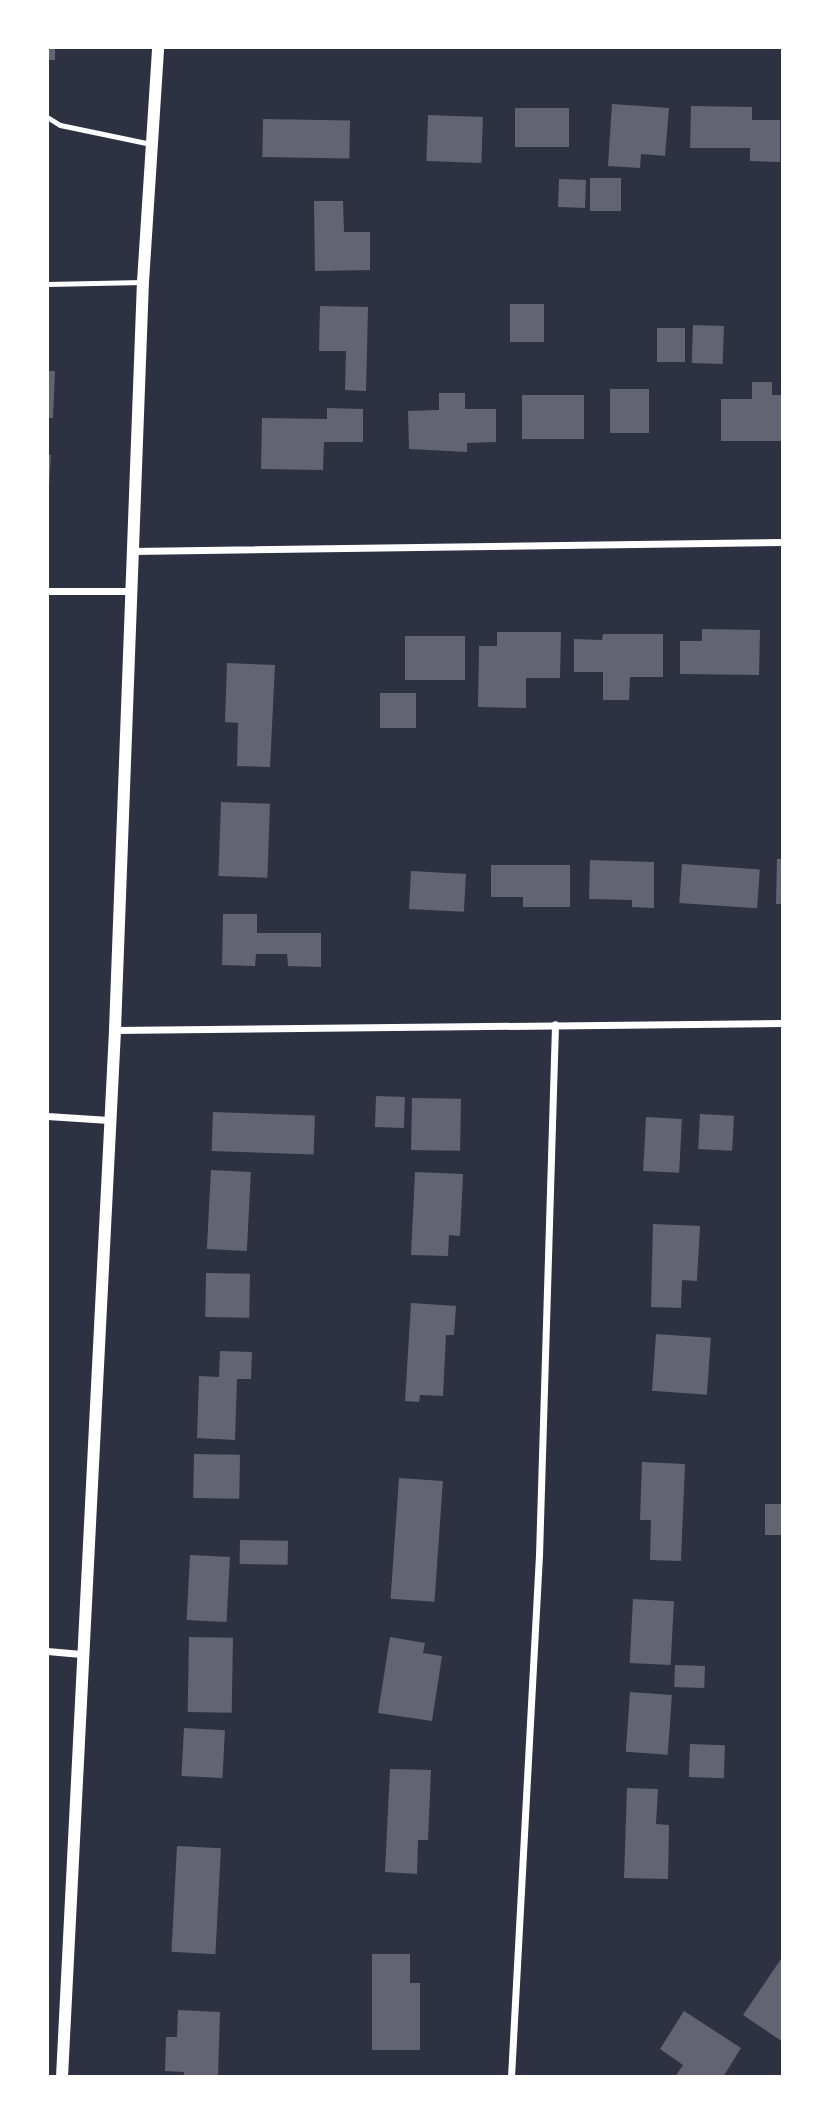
<!DOCTYPE html>
<html>
<head>
<meta charset="utf-8">
<style>
	body { margin:0 }
	#map { position:relative; width:830px; height:2124px; overflow:hidden; background:#2d3142; font-family:Arial,sans-serif }
	div>[style] { position:absolute }
	.building>* { inset:0; background:#626471; transform-origin:0 0 }
	.service>* { height:5px; margin:-2.5px; padding:0 2.5px; transform-origin:2.5px; border-radius:2.5px; background:#fff }
	.minor>* { height:7px; margin:-3.5px; padding:0 3.5px; transform-origin:3.5px; border-radius:3.5px; background:#fff }
	.tertiary>* { height:12px; margin:-6px; padding:0 6px; transform-origin:6px; border-radius:6px; background:#fff }
	span { translate:-50% -50%; white-space:nowrap; text-align:center; line-height:1.15; -webkit-text-stroke:7px #fff; paint-order:stroke }
	.frame { position:absolute; inset:0; border:49px solid #fff; pointer-events:none }
</style>
</head>
<body>
<div id="map">
	<div class="building">
		<i style="left:47px;top:47px;width:8px;height:13px"></i>
		<i style="clip-path:polygon(612px 104px,669px 108px,665px 156px,641px 154px,640px 168px,608px 166px)"></i>
		<i style="clip-path:polygon(691px 106px,752px 107px,752px 120px,780px 120px,780px 162px,750px 161px,750px 148px,690px 148px)"></i>
		<i style="left:515px;top:108px;width:54px;height:39px"></i>
		<i style="left:428px;top:115px;width:55px;height:46px;rotate:2deg"></i>
		<i style="left:263px;top:119px;width:87px;height:38px;rotate:1deg"></i>
		<i style="left:590px;top:178px;width:31px;height:33px"></i>
		<i style="left:559px;top:179px;width:27px;height:28px;rotate:2deg"></i>
		<i style="clip-path:polygon(314px 201px,343px 201px,344px 232px,370px 232px,370px 270px,315px 271px)"></i>
		<i style="left:510px;top:304px;width:34px;height:38px"></i>
		<i style="clip-path:polygon(320px 306px,368px 307px,366px 391px,345px 390px,346px 351px,319px 351px)"></i>
		<i style="left:693px;top:325px;width:31px;height:38px;rotate:2deg"></i>
		<i style="left:657px;top:328px;width:28px;height:34px"></i>
		<i style="clip-path:polygon(47px 371px,55px 371px,53px 418px,47px 418px)"></i>
		<i style="clip-path:polygon(752px 382px,772px 382px,772px 395px,783px 395px,782px 441px,721px 441px,721px 399px,752px 399px)"></i>
		<i style="left:610px;top:389px;width:39px;height:44px"></i>
		<i style="clip-path:polygon(439px 393px,465px 393px,465px 409px,496px 409px,496px 442px,467px 443px,467px 452px,409px 449px,408px 411px,439px 410px)"></i>
		<i style="left:522px;top:395px;width:62px;height:44px"></i>
		<i style="clip-path:polygon(327px 408px,363px 409px,363px 442px,324px 442px,323px 470px,261px 469px,262px 418px,327px 419px)"></i>
		<i style="clip-path:polygon(47px 454px,51px 455px,49px 487px,47px 487px)"></i>
		<i style="clip-path:polygon(702px 629px,760px 630px,759px 675px,680px 674px,680px 641px,702px 641px)"></i>
		<i style="clip-path:polygon(497px 632px,561px 632px,560px 678px,526px 678px,526px 708px,478px 707px,479px 646px,497px 646px)"></i>
		<i style="clip-path:polygon(603px 634px,663px 634px,663px 677px,630px 677px,629px 700px,603px 700px,603px 672px,574px 672px,574px 639px,602px 640px)"></i>
		<i style="left:405px;top:636px;width:60px;height:44px"></i>
		<i style="clip-path:polygon(227px 663px,275px 665px,270px 767px,237px 766px,238px 723px,225px 722px)"></i>
		<i style="left:380px;top:693px;width:36px;height:35px"></i>
		<i style="left:221px;top:802px;width:49px;height:74px;rotate:2deg"></i>
		<i style="clip-path:polygon(777px 859px,783px 859px,783px 904px,776px 904px)"></i>
		<i style="clip-path:polygon(590px 860px,654px 862px,654px 908px,632px 907px,632px 900px,589px 899px)"></i>
		<i style="left:682px;top:864px;width:78px;height:39px;rotate:4deg"></i>
		<i style="clip-path:polygon(491px 865px,570px 865px,570px 907px,523px 907px,523px 897px,491px 897px)"></i>
		<i style="left:411px;top:871px;width:55px;height:38px;rotate:3deg"></i>
		<i style="clip-path:polygon(223px 914px,257px 914px,257px 933px,321px 933px,321px 967px,288px 966px,287px 954px,256px 954px,255px 966px,222px 965px)"></i>
		<i style="left:405px;top:1097px;width:31px;height:29px;rotate:92deg"></i>
		<i style="left:412px;top:1098px;width:49px;height:52px;rotate:1deg"></i>
		<i style="left:213px;top:1112px;width:102px;height:39px;rotate:2deg"></i>
		<i style="left:700px;top:1114px;width:34px;height:35px;rotate:3deg"></i>
		<i style="left:646px;top:1117px;width:36px;height:54px;rotate:3deg"></i>
		<i style="left:211px;top:1170px;width:40px;height:79px;rotate:3deg"></i>
		<i style="clip-path:polygon(415px 1172px,463px 1174px,460px 1236px,449px 1235px,448px 1256px,411px 1255px)"></i>
		<i style="clip-path:polygon(653px 1224px,700px 1226px,697px 1281px,682px 1280px,681px 1308px,651px 1307px)"></i>
		<i style="left:206px;top:1273px;width:44px;height:44px;rotate:1deg"></i>
		<i style="clip-path:polygon(411px 1303px,456px 1306px,454px 1335px,446px 1335px,443px 1396px,420px 1395px,419px 1402px,405px 1401px)"></i>
		<i style="left:656px;top:1334px;width:55px;height:57px;rotate:4deg"></i>
		<i style="clip-path:polygon(220px 1351px,252px 1352px,251px 1379px,237px 1379px,235px 1440px,197px 1438px,199px 1376px,219px 1377px)"></i>
		<i style="left:194px;top:1454px;width:46px;height:44px;rotate:1deg"></i>
		<i style="clip-path:polygon(642px 1462px,685px 1464px,681px 1561px,650px 1560px,651px 1520px,640px 1520px)"></i>
		<i style="left:399px;top:1478px;width:44px;height:121px;rotate:4deg"></i>
		<i style="left:765px;top:1504px;width:18px;height:31px"></i>
		<i style="left:240px;top:1540px;width:48px;height:24px;rotate:1deg"></i>
		<i style="left:190px;top:1555px;width:40px;height:65px;rotate:3deg"></i>
		<i style="left:633px;top:1599px;width:41px;height:64px;rotate:3deg"></i>
		<i style="left:189px;top:1637px;width:44px;height:75px;rotate:1deg"></i>
		<i style="clip-path:polygon(390px 1637px,425px 1643px,423px 1653px,442px 1656px,432px 1721px,378px 1713px)"></i>
		<i style="left:675px;top:1665px;width:30px;height:22px;rotate:2deg"></i>
		<i style="left:630px;top:1692px;width:42px;height:60px;rotate:4deg"></i>
		<i style="left:184px;top:1728px;width:41px;height:48px;rotate:3deg"></i>
		<i style="left:690px;top:1744px;width:35px;height:33px;rotate:2deg"></i>
		<i style="clip-path:polygon(390px 1769px,431px 1770px,428px 1840px,418px 1840px,417px 1874px,385px 1872px)"></i>
		<i style="clip-path:polygon(627px 1788px,658px 1789px,656px 1824px,669px 1825px,668px 1879px,624px 1878px)"></i>
		<i style="left:177px;top:1846px;width:44px;height:106px;rotate:3deg"></i>
		<i style="clip-path:polygon(372px 1954px,410px 1954px,410px 1983px,420px 1983px,420px 2050px,372px 2050px)"></i>
		<i style="clip-path:polygon(783px 1956px,783px 2042px,743px 2015px)"></i>
		<i style="clip-path:polygon(178px 2010px,220px 2012px,218px 2077px,184px 2077px,184px 2072px,165px 2071px,166px 2037px,177px 2037px)"></i>
		<i style="clip-path:polygon(684px 2011px,741px 2048px,723px 2077px,675px 2077px,683px 2065px,660px 2049px)"></i>
	</div>
	<div class="service">
		<i style="left:47px;top:117px;width:15px;rotate:32deg"></i>
		<i style="left:60px;top:125px;width:93px;rotate:11.8deg"></i>
		<i style="left:47px;top:284px;width:96px;rotate:-1.2deg"></i>
	</div>
	<div class="minor">
		<i style="left:133px;top:551px;width:650px;rotate:-0.79deg"></i>
		<i style="left:47px;top:591px;width:83px"></i>
		<i style="left:115px;top:1030px;width:668px;rotate:-0.6deg"></i>
		<i style="left:47px;top:1116px;width:62px;rotate:3.7deg"></i>
		<i style="left:47px;top:1651px;width:37px;rotate:5deg"></i>
		<i style="left:511px;top:2077px;width:523px;rotate:-86.93deg"></i>
		<i style="left:539px;top:1555px;width:531px;rotate:-88.27deg"></i>
	</div>
	<div class="tertiary">
		<i style="left:62px;top:2077px;width:1048px;rotate:-87.1deg"></i>
		<i style="left:115px;top:1030px;width:749px;rotate:-87.86deg"></i>
		<i style="left:143px;top:282px;width:235px;rotate:-86.3deg"></i>
	</div>
	<div class="frame"></div>
</div>
</body>
</html>
